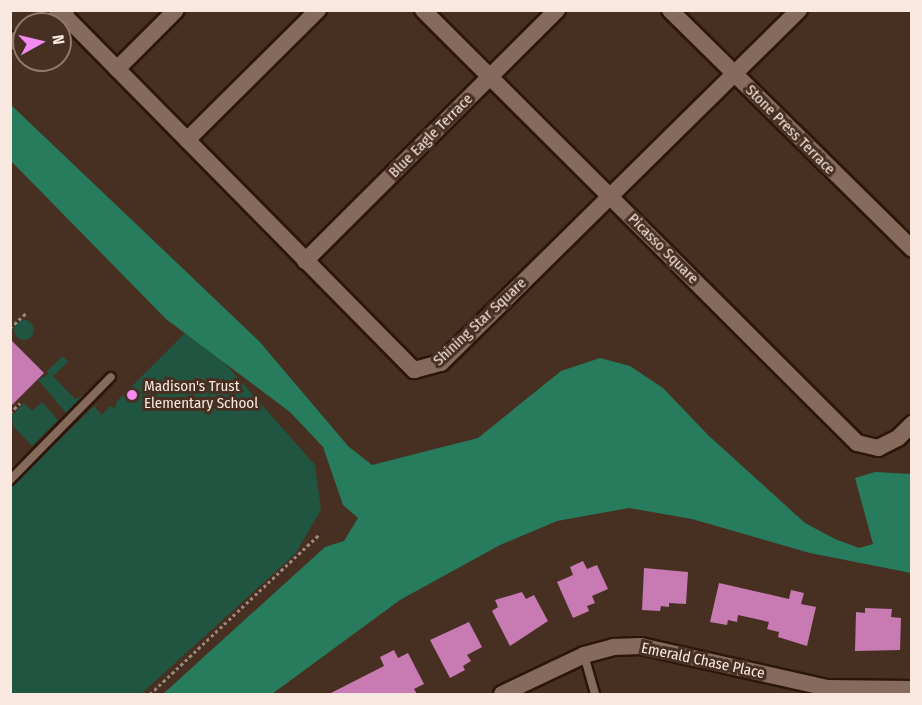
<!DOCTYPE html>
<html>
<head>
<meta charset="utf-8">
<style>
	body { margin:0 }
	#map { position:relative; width:922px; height:705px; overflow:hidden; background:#472f21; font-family:"Fira Sans Condensed",sans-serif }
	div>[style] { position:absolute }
	.green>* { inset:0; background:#205641 }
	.round { border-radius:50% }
	.forest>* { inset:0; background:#267c5c }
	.building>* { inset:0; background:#c87bb3 }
	.path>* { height:3px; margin-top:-1.5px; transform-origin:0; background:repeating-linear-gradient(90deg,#9e897e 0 3px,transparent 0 6px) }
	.roads { filter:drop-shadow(2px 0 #2c1609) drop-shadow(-2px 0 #2c1609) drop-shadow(0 2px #2c1609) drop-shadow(0 -2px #2c1609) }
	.service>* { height:8px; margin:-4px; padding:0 4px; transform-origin:4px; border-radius:4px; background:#866a5b }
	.minor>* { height:16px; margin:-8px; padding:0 8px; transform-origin:8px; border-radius:8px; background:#866a5b }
	.dots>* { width:16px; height:16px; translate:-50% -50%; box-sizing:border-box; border:3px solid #472f21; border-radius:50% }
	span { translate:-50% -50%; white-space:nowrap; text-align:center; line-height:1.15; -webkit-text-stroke:6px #472f21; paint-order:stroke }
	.street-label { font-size:15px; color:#f9e8e0 }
	.poi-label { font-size:15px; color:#f9e8e0 }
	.left { translate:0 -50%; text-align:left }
	.frame { position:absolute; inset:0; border:12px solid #f9e8e0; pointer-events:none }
	.north { position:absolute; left:12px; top:12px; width:60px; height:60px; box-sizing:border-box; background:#472f21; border:2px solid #8e796d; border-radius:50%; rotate:82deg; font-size:16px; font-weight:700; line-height:24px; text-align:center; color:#f9e8e0 }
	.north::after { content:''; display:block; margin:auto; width:21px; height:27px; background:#f38af1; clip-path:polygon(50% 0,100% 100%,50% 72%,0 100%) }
</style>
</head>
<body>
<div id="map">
	<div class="green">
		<i class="round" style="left:14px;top:320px;width:20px;height:20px"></i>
		<i style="clip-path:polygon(192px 326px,315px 465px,321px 510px,295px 554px,141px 694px,11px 694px,11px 487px,94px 406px,102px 415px,110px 406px,115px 408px,117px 401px)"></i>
		<i style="clip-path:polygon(63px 356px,68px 362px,53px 376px,75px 399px,84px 395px,66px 413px,38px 380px,49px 374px,47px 371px)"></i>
		<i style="clip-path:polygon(42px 402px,58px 420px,32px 446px,13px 426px,12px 415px,24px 403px,32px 411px)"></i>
	</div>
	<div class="forest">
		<i style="clip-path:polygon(10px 104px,259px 341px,348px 446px,372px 465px,478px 438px,561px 371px,600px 358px,630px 366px,663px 388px,708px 435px,805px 523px,835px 539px,859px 548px,873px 544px,855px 478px,875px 472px,911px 474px,911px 573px,810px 553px,692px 519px,629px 508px,557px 521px,500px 545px,400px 600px,272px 694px,163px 694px,325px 547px,344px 541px,358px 518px,343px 505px,323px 447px,290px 412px,166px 319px,11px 161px)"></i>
	</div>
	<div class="building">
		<i style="clip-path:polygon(10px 339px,44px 373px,10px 407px)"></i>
		<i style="clip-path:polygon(583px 561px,587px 569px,597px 565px,608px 589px,592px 596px,595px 603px,587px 606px,589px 611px,573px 618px,557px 582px,573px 575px,570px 567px)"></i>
		<i style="clip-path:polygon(644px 568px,688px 572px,686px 604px,669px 603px,669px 607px,661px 606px,660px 611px,642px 610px)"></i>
		<i style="clip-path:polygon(719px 583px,789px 599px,791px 590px,804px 593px,801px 604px,816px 607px,807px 646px,778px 637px,779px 632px,767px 629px,769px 622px,738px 615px,737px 622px,728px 620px,727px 625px,710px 622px)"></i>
		<i style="clip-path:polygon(522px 592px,526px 599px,534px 595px,548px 621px,510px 646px,492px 611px,498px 607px,495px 600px)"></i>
		<i style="clip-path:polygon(865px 608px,892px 609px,891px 617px,901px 618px,900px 650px,855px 651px,856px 612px,865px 613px)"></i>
		<i style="clip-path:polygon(469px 622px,482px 647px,467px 655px,471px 661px,463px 666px,465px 670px,450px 678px,430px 640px)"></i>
		<i style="clip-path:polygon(394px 650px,398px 658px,408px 653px,424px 684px,414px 689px,417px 694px,329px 694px,384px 666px,380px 657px)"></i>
	</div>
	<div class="path">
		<i style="left:10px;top:328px;width:23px;rotate:-43deg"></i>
		<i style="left:10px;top:413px;width:14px;rotate:-45deg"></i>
		<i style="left:150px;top:694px;width:232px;rotate:-43.3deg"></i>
	</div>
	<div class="roads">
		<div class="service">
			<i style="left:10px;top:480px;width:144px;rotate:-45.6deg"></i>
			<i style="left:584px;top:655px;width:41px;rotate:74.2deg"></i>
		</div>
		<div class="minor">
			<i style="left:59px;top:10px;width:506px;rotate:45.4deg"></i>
			<i style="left:414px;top:370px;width:28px;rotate:-15deg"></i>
			<i style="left:441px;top:363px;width:503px;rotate:-44.6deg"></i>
			<i style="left:423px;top:10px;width:613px;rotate:44.93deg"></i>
			<i style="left:857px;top:443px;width:22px;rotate:13deg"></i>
			<i style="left:878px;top:448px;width:22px;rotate:-27deg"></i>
			<i style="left:898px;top:438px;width:20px;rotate:-45deg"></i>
			<i style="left:670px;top:10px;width:340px;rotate:44.6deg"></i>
			<i style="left:47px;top:24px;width:24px;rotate:-36deg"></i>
			<i style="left:10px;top:42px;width:15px;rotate:-20deg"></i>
			<i style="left:117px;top:69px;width:83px;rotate:-45deg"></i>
			<i style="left:187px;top:140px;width:185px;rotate:-44.8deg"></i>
			<i style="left:305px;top:261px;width:356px;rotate:-44.9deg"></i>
			<i style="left:502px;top:694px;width:91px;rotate:-25.4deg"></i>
			<i style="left:584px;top:655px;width:30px;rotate:-15deg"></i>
			<i style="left:613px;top:647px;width:28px;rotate:-2deg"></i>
			<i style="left:641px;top:646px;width:191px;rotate:12.7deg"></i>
			<i style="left:827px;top:688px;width:85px;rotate:0.7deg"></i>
		</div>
	</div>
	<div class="dots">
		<i style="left:132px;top:395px;background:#f38af1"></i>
	</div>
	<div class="street-label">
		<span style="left:790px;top:130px;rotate:45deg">Stone Press Terrace</span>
		<span style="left:431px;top:136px;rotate:-45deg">Blue Eagle Terrace</span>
		<span style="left:663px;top:249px;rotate:45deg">Picasso Square</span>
		<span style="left:480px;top:322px;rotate:-43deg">Shining Star Square</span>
		<span style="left:703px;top:661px;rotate:12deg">Emerald Chase Place</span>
	</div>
	<div class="poi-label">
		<span class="left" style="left:144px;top:395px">Madison's Trust<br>Elementary School</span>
	</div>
	<div class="frame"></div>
	<div class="north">N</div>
</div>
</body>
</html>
